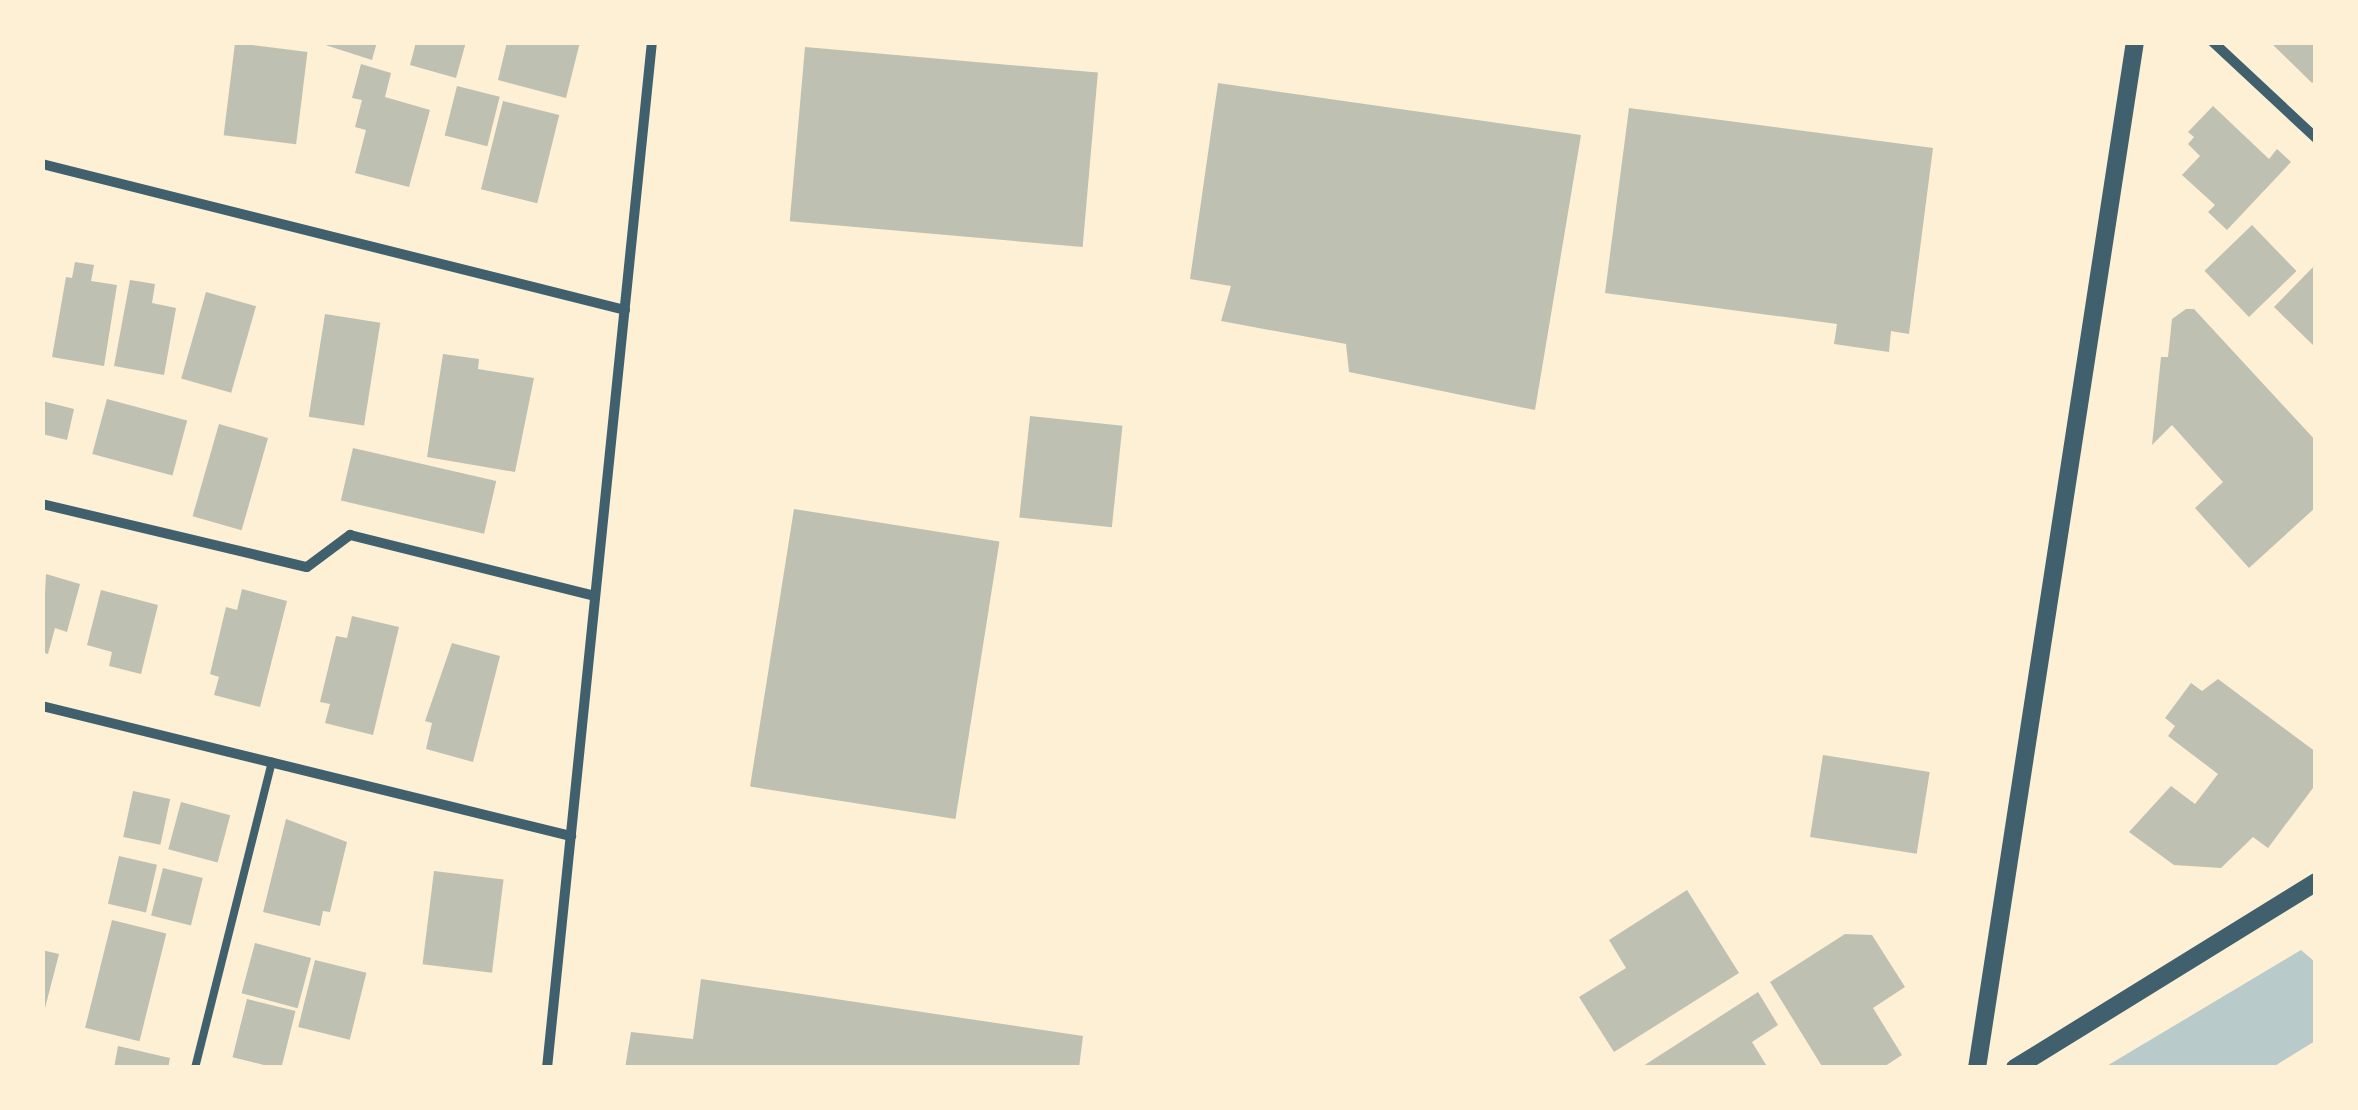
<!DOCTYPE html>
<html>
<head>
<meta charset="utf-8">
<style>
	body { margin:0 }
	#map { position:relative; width:2358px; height:1110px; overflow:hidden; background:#fdf0d5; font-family:Rubik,sans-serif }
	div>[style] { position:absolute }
	.green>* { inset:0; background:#b9caca }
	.building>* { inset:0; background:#bec0b2; transform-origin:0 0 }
	.service>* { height:8px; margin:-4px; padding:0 4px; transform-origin:4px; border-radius:4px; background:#3f606c }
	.minor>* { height:10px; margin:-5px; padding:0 5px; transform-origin:5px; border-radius:5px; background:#3f606c }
	.tertiary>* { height:18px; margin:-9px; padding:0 9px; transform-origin:9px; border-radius:9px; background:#3f606c }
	span { translate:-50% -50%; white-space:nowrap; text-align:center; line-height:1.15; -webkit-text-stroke:10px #fdf0d5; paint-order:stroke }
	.frame { position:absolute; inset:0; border:45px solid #fdf0d5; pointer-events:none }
</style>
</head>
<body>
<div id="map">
	<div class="green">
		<i style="clip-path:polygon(2301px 950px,2315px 962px,2315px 1041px,2273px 1067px,2105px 1067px)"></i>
	</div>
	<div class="building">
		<i style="clip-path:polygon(316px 42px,377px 42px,372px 60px)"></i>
		<i style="clip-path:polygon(416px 42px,466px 42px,456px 78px,410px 65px)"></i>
		<i style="clip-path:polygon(507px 42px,580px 42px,566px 98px,498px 80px)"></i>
		<i style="clip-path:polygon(2270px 42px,2316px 42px,2316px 80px,2312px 83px)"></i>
		<i style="left:235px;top:43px;width:73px;height:93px;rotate:7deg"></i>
		<i style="left:805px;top:47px;width:294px;height:175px;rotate:5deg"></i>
		<i style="clip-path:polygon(361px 64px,391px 73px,385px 97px,430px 110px,409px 187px,355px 173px,366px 130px,355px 127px,362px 100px,352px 98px)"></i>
		<i style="clip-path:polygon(1218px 83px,1581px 135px,1535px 410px,1349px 372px,1346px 344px,1221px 321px,1231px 286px,1190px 279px)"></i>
		<i style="left:457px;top:86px;width:44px;height:51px;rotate:14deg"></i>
		<i style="left:503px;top:101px;width:58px;height:91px;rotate:14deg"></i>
		<i style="clip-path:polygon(2213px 106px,2269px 159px,2277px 149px,2291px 162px,2227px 230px,2208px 212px,2215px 205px,2182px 175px,2200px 156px,2188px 144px,2194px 137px,2188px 132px)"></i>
		<i style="clip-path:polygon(1629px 108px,1933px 148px,1909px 334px,1891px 331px,1889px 352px,1834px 344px,1837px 324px,1605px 293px)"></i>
		<i style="left:2252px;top:225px;width:64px;height:66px;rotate:46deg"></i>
		<i style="clip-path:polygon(75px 262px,94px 265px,91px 281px,117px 285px,104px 366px,52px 357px,66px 277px,72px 278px)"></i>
		<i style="clip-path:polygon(2316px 264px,2316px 348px,2274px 307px)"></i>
		<i style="clip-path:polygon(130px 280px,155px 284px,152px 303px,176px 308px,164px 375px,114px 366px)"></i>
		<i style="left:206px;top:292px;width:52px;height:90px;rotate:16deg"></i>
		<i style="clip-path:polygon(2186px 309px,2194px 309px,2316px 441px,2316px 507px,2249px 568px,2195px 508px,2223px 482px,2172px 425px,2152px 445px,2161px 357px,2168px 357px,2172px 319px)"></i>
		<i style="left:325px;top:314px;width:56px;height:104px;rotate:9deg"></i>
		<i style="clip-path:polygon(443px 354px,479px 359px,478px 369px,534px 378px,515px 472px,427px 457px)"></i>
		<i style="left:107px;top:399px;width:83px;height:57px;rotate:15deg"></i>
		<i style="clip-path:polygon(42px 401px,74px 409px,67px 440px,42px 434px)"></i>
		<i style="left:1030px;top:416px;width:93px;height:102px;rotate:6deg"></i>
		<i style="left:219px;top:424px;width:51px;height:96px;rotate:16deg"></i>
		<i style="left:353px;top:448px;width:147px;height:54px;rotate:13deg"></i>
		<i style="left:794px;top:509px;width:208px;height:281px;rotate:9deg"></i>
		<i style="clip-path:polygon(46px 574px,80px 584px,67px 632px,55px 628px,48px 654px,42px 652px)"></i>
		<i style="clip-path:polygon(242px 589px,287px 601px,260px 707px,214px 695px,219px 677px,210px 674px,226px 607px,237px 610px)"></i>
		<i style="clip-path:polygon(101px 590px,158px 605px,141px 674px,109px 666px,112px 652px,87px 645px)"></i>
		<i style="clip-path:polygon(352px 616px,399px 627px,373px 735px,325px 723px,330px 704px,320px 702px,336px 636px,347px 638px)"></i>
		<i style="clip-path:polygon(452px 643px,500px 656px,473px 762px,426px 749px,432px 723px,425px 721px)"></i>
		<i style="clip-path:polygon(2218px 679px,2316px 752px,2316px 784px,2268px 848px,2253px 837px,2221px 868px,2174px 865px,2129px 832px,2171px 786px,2195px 804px,2218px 774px,2168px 736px,2175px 726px,2165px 718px,2191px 683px,2202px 691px)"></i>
		<i style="left:1823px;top:755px;width:108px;height:83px;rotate:9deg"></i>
		<i style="left:133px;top:791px;width:38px;height:47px;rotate:12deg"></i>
		<i style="left:181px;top:802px;width:51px;height:49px;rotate:15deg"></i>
		<i style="clip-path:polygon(286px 819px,347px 842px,330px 912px,323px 911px,320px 926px,263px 912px)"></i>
		<i style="left:119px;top:856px;width:39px;height:49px;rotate:13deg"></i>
		<i style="left:163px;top:868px;width:41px;height:49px;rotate:14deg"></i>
		<i style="left:434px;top:871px;width:70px;height:94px;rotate:7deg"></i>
		<i style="clip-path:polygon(1687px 890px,1739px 973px,1614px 1052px,1579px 997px,1626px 968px,1609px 940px)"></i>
		<i style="left:112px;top:920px;width:56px;height:111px;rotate:14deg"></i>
		<i style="clip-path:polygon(1845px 934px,1872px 935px,1905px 987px,1873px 1008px,1902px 1055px,1882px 1068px,1823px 1068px,1770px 982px)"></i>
		<i style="left:255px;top:943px;width:58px;height:52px;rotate:15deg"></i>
		<i style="clip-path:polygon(42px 950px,59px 954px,44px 1012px,42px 1012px)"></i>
		<i style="left:315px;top:960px;width:53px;height:69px;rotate:14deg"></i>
		<i style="clip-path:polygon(701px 979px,1083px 1036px,1079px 1068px,625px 1068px,631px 1032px,693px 1039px)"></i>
		<i style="clip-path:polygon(1758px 992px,1778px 1025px,1752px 1042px,1768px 1068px,1640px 1068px)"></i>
		<i style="left:247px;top:999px;width:50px;height:60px;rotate:14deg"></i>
		<i style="clip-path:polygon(118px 1046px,170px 1058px,168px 1068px,114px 1068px)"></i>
	</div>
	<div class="service">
		<i style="left:195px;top:1068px;width:316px;rotate:-75.9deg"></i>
	</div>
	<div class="minor">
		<i style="left:2213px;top:42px;width:141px;rotate:43deg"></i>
		<i style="left:42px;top:164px;width:601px;rotate:14.06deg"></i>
		<i style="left:42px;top:504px;width:272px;rotate:13.4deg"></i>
		<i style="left:307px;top:567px;width:54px;rotate:-36.7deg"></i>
		<i style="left:350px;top:535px;width:252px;rotate:14deg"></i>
		<i style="left:42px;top:706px;width:545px;rotate:13.81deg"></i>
		<i style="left:547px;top:1068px;width:1031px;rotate:-84.16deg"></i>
	</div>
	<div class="tertiary">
		<i style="left:1977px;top:1068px;width:1038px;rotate:-81.25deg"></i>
		<i style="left:2015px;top:1068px;width:354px;rotate:-31.7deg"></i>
	</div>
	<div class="frame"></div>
</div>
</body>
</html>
